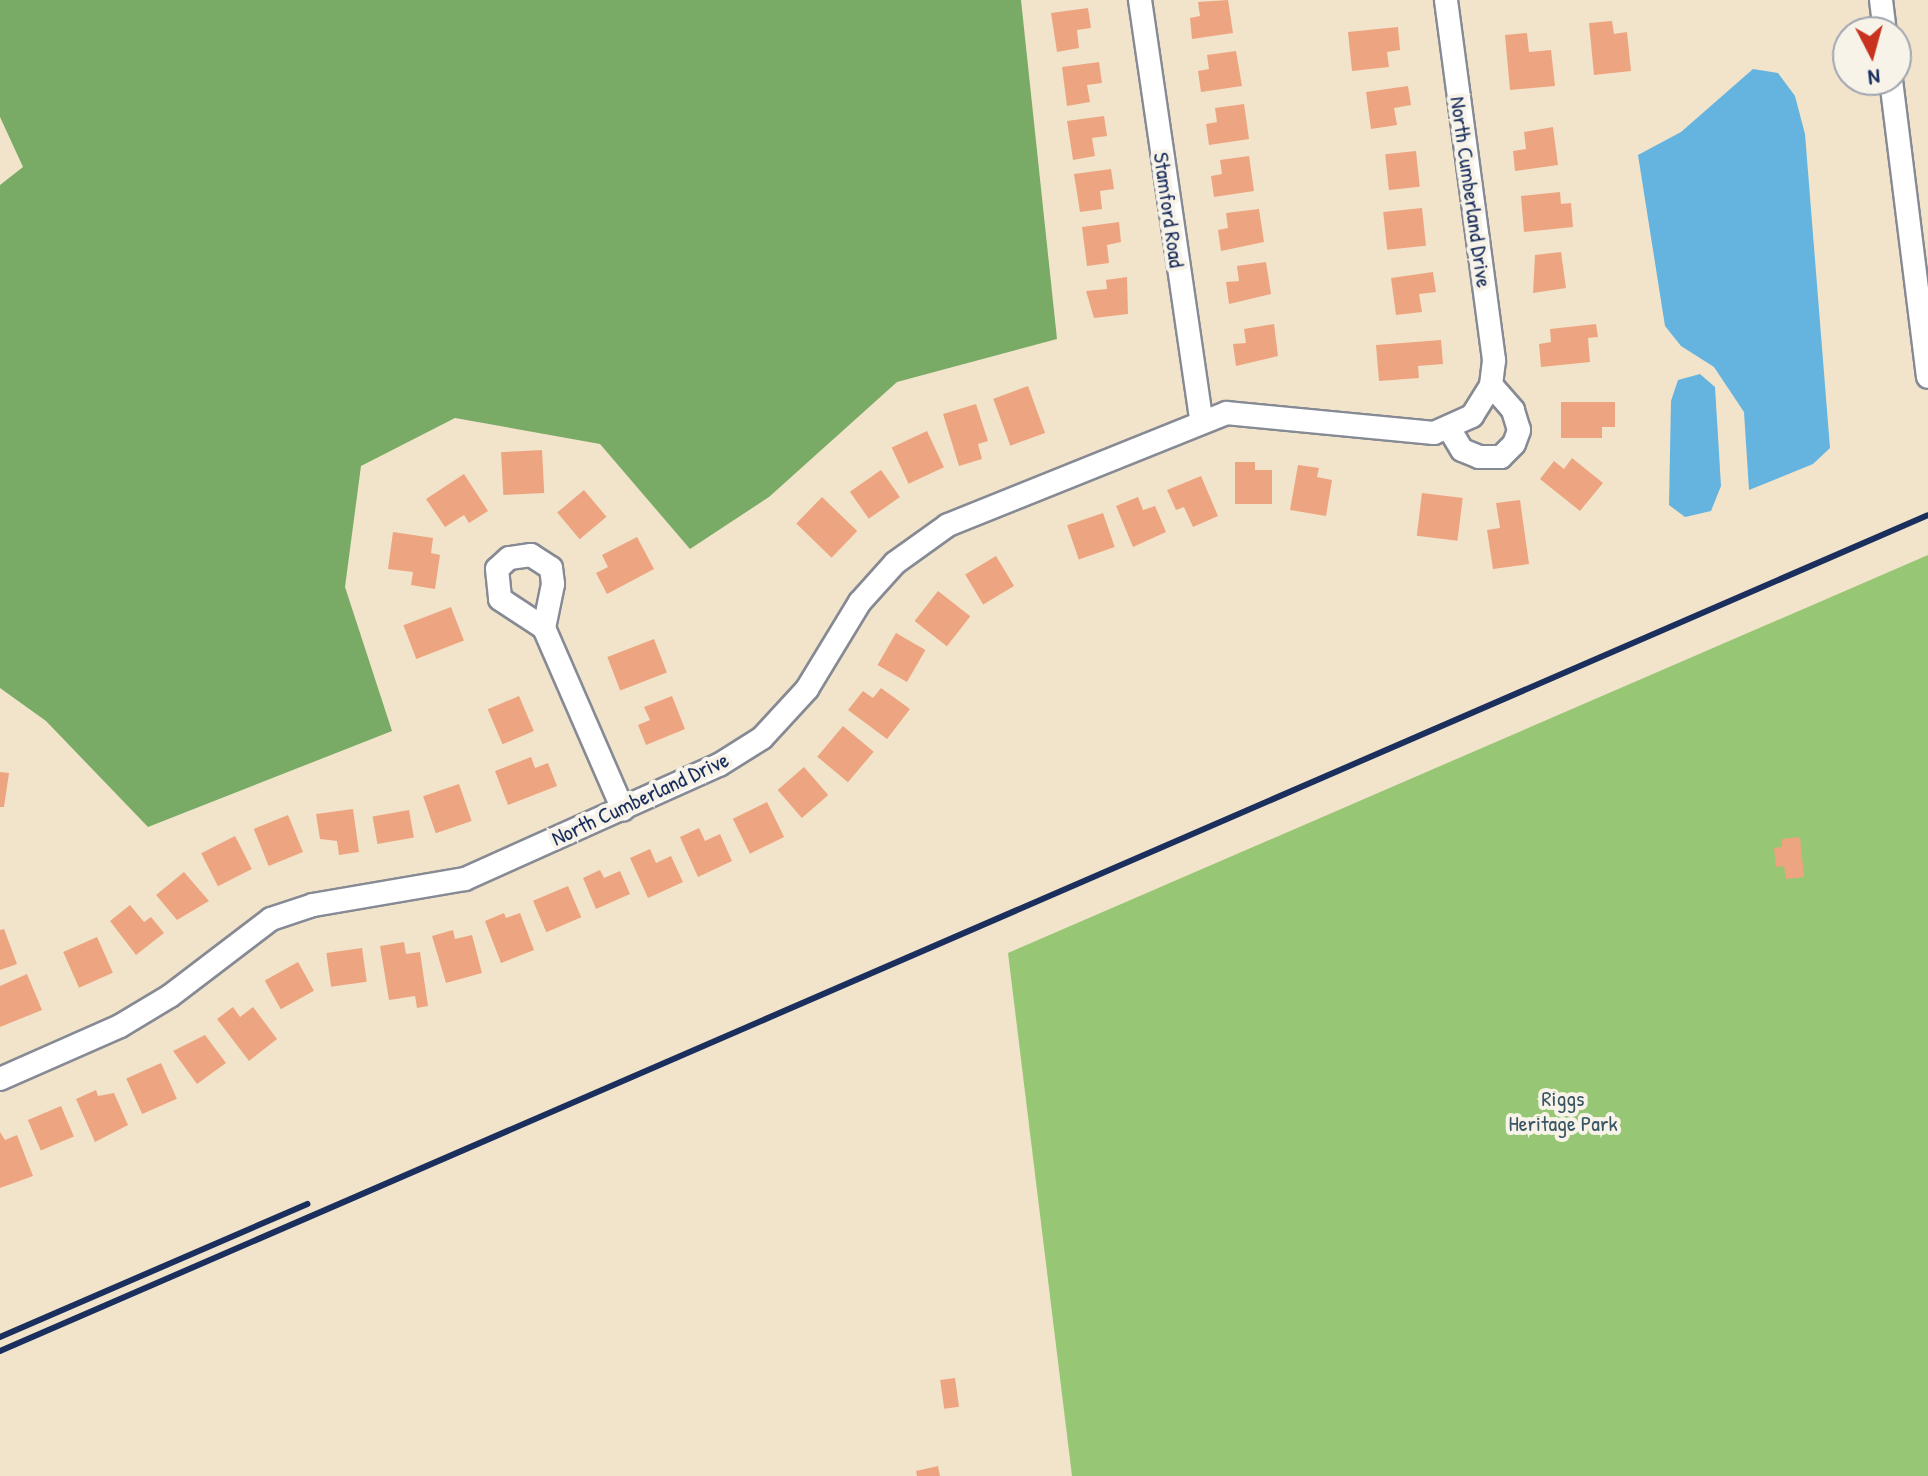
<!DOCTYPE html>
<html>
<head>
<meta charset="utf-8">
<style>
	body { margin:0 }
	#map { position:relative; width:1928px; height:1476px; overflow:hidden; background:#f2e4ca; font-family:"Patrick Hand",sans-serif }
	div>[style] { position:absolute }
	.green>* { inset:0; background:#97c675 }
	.forest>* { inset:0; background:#79ab66 }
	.water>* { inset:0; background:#65b3df }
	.building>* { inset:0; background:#eda581; transform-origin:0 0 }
	.roads { filter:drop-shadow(2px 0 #868a94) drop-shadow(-2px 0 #868a94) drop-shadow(0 2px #868a94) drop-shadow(0 -2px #868a94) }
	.street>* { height:22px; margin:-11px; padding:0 11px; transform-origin:11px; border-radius:11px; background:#fff }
	.rail>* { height:6px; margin:-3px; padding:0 3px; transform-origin:3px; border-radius:3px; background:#1b2f5e }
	span { translate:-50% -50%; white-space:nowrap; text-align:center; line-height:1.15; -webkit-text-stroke:8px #f7f3e8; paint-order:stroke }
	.street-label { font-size:22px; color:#1b2f5e }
	.park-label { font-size:22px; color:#3a5564 }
	.north { position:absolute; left:1832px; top:16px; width:80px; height:80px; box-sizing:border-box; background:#f7f3e8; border:2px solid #9fa5b1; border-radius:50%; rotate:174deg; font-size:22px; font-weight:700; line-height:32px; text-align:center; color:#1b2f5e }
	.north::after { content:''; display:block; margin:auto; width:28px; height:36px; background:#c8321e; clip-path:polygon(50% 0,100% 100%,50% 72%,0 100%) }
</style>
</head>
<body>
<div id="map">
	<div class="green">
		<i style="clip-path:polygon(1928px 555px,1928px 1476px,1072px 1476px,1008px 953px)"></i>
	</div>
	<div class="forest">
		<i style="clip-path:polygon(0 0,1021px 0,1057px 339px,897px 382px,769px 497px,690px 549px,600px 444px,455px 418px,361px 466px,345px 587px,392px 731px,148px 827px,46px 721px,0 688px,0 185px,23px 167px,0 117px)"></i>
	</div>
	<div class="water">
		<i style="clip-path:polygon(1753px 69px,1778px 73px,1795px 96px,1805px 134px,1830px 448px,1813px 464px,1749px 490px,1744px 412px,1714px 367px,1681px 346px,1665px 326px,1638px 155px,1681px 132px)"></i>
		<i style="clip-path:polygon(1700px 374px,1715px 387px,1721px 486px,1711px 511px,1685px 517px,1669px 505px,1671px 401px,1678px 380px)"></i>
	</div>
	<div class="building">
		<i style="clip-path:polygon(1228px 0,1233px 33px,1192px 39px,1190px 18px,1200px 16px,1198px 2px)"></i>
		<i style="clip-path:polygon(1088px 8px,1091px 28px,1077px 30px,1079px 48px,1057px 52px,1051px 13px)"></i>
		<i style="clip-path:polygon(1612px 21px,1614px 34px,1627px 32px,1631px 71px,1594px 75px,1589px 23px)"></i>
		<i style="clip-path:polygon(1398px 27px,1400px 50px,1387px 52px,1389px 67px,1352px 71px,1348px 32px)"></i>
		<i style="clip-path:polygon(1527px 33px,1529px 52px,1551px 50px,1555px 86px,1510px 90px,1505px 35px)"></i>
		<i style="clip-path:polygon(1236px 51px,1242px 86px,1201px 92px,1198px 71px,1209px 69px,1207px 55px)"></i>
		<i style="clip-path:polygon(1099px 62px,1102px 83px,1087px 85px,1090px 102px,1067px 106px,1062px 67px)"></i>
		<i style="clip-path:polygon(1408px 86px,1411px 105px,1394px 108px,1397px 125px,1371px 129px,1366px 92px)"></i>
		<i style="clip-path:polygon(1244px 104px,1249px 139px,1209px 145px,1206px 124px,1217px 122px,1215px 108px)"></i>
		<i style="clip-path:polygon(1104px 116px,1107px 136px,1092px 138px,1095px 156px,1073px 160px,1067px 121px)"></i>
		<i style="clip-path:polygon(1553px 127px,1558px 165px,1515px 171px,1513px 151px,1526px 149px,1524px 132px)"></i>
		<i style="left:1416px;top:151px;width:36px;height:31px;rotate:84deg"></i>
		<i style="clip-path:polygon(1249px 156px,1254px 191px,1214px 197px,1211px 176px,1222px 174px,1220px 160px)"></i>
		<i style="clip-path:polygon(1111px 169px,1114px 189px,1100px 191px,1102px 209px,1080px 212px,1074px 174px)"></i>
		<i style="clip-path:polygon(1560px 192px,1561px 204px,1571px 203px,1573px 227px,1524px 232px,1521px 196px)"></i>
		<i style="left:1422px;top:208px;width:38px;height:39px;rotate:84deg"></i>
		<i style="clip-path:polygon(1259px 209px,1264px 242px,1221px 251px,1218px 230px,1228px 228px,1226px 213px)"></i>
		<i style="clip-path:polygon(1119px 222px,1121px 242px,1107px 245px,1109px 263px,1087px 266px,1082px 227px)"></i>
		<i style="clip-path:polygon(1561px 252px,1566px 288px,1533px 293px,1535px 255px)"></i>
		<i style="clip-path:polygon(1266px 262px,1271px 294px,1229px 304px,1226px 282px,1239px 281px,1237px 266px)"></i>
		<i style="clip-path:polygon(1433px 272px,1436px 292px,1419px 294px,1422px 312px,1396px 315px,1391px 278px)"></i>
		<i style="clip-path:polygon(1127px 277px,1128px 314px,1094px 318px,1086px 291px,1107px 289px,1106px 280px)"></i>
		<i style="clip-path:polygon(1274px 324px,1278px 356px,1236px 366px,1233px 344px,1246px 343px,1244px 329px)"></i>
		<i style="clip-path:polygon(1596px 324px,1598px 337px,1588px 338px,1590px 362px,1541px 367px,1539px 344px,1551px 342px,1550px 329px)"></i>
		<i style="clip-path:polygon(1441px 340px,1443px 364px,1418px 366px,1419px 378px,1379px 381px,1376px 345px)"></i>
		<i style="left:1028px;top:386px;width:50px;height:37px;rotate:70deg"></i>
		<i style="clip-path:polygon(1561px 402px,1615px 402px,1615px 427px,1602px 427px,1602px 438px,1561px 438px)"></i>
		<i style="clip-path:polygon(976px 404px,988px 441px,978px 444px,982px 459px,959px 466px,943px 414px)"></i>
		<i style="left:927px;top:431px;width:40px;height:39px;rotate:65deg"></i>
		<i style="left:542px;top:450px;width:43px;height:41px;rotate:87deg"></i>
		<i style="clip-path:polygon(1572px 458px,1603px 483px,1580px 511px,1540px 479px,1554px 461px,1564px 469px)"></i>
		<i style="clip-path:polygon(1235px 462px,1255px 462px,1255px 470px,1272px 470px,1272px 504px,1235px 504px)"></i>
		<i style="clip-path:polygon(1298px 465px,1319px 468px,1317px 477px,1332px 480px,1326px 516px,1290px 510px)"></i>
		<i style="left:881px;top:470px;width:33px;height:38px;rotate:55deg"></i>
		<i style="clip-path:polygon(464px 474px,488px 511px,469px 523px,464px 515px,445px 527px,426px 499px)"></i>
		<i style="clip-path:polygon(1201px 476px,1218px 516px,1193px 527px,1184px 507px,1176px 510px,1167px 490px)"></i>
		<i style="left:584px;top:490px;width:35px;height:35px;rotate:50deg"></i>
		<i style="left:1422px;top:493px;width:41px;height:43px;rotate:7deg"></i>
		<i style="left:822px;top:497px;width:49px;height:37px;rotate:44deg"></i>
		<i style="clip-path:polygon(1138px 497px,1143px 510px,1155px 506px,1166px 532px,1133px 547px,1116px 506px)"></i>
		<i style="clip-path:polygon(1520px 500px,1529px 564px,1493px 569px,1487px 530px,1500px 528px,1496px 503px)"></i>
		<i style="left:1103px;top:513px;width:36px;height:38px;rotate:71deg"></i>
		<i style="clip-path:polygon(393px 532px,433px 538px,431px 553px,440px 555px,435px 589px,411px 585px,413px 572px,388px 569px)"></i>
		<i style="clip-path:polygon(637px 537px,654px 569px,607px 594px,596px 573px,608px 567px,602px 555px)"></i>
		<i style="left:996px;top:556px;width:35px;height:36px;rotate:59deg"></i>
		<i style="left:938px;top:591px;width:41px;height:38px;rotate:38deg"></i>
		<i style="left:451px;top:607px;width:36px;height:51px;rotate:69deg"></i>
		<i style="left:896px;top:633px;width:34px;height:37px;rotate:30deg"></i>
		<i style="left:654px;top:639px;width:36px;height:50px;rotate:69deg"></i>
		<i style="clip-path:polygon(881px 688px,910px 709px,887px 739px,848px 710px,863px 691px,873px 698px)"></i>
		<i style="left:519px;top:696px;width:38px;height:34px;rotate:67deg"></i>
		<i style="clip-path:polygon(672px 696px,685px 729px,646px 745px,638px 725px,650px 720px,644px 707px)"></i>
		<i style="left:843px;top:726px;width:40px;height:40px;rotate:40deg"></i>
		<i style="clip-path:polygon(531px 757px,535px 768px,548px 763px,557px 786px,508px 805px,495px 771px)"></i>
		<i style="left:804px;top:767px;width:37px;height:35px;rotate:49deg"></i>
		<i style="clip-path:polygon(0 772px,9px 773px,4px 807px,0 807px)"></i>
		<i style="left:459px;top:784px;width:39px;height:38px;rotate:71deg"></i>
		<i style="left:767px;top:802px;width:39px;height:38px;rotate:64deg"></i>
		<i style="clip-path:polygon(353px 809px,359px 852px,339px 855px,337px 841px,320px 839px,316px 814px)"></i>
		<i style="left:409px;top:810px;width:28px;height:37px;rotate:80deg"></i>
		<i style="left:288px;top:815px;width:40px;height:37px;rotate:68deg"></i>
		<i style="clip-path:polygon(699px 828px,705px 841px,720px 834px,732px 861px,698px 877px,680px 837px)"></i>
		<i style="left:235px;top:836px;width:37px;height:38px;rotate:63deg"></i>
		<i style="clip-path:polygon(1800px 837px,1804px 877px,1786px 879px,1784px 866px,1776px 867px,1774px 848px,1782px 847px,1782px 839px)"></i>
		<i style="clip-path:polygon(650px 849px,656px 863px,671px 856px,683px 882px,648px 898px,630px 858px)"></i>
		<i style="clip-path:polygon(600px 870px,604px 878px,620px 871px,630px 894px,596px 909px,583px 878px)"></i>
		<i style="clip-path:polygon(184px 872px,209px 901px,177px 920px,156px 895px)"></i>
		<i style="left:568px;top:886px;width:34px;height:38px;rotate:67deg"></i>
		<i style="clip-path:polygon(130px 905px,144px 922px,151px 917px,164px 933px,136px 955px,110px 921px)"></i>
		<i style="clip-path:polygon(504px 913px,506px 918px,520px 913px,534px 950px,501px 963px,485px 921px)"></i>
		<i style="clip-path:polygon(4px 929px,17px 964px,0 970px,0 930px)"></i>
		<i style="clip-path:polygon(453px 930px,455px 939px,472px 935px,482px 973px,446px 983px,432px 936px)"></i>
		<i style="left:97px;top:937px;width:39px;height:37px;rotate:66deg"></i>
		<i style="clip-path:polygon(404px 942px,406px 954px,420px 952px,428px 1006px,417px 1008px,415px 996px,389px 1000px,380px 946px)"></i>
		<i style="left:362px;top:948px;width:34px;height:36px;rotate:82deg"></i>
		<i style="left:298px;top:962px;width:33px;height:38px;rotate:61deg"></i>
		<i style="clip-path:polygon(27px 974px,42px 1010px,0 1027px,0 986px)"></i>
		<i style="clip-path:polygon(233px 1007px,240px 1017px,253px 1007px,277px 1039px,249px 1061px,217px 1019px)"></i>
		<i style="clip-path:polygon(205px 1035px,226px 1063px,197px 1084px,173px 1051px)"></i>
		<i style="left:161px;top:1063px;width:39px;height:38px;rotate:66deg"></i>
		<i style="clip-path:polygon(96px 1090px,98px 1096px,114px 1093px,128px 1125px,95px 1142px,76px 1099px)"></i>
		<i style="left:61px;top:1106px;width:33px;height:36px;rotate:67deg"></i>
		<i style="clip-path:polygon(0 1132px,5px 1140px,17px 1135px,33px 1176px,0 1188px)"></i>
		<i style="left:955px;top:1378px;width:29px;height:15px;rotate:82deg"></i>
		<i style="clip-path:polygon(938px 1466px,940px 1476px,917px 1476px,916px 1471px)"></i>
	</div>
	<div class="roads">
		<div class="street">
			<i style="left:1140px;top:0;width:423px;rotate:81.7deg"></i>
			<i style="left:1881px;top:0;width:32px;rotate:83deg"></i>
			<i style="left:1891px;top:80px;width:299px;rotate:82.9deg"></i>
			<i style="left:1450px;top:430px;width:23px;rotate:59deg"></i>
			<i style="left:1462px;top:450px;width:18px;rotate:22deg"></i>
			<i style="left:1479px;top:457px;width:22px"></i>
			<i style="left:1501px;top:457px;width:18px;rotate:-45deg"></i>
			<i style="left:1514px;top:444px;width:15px;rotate:-70deg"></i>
			<i style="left:1519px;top:430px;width:21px;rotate:-107deg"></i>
			<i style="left:1513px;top:410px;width:33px;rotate:-131deg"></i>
			<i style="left:544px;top:628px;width:45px;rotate:-78.4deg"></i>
			<i style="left:553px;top:584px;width:16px;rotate:-97deg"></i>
			<i style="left:551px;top:568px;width:24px;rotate:-147deg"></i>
			<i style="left:531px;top:555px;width:22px;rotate:172deg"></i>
			<i style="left:509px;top:558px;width:16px;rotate:137deg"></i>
			<i style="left:497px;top:569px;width:30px;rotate:84deg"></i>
			<i style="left:500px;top:599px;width:53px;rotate:33.4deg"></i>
			<i style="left:544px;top:628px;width:198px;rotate:66.5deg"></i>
			<i style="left:0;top:1079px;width:131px;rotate:-23.8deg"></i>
			<i style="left:120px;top:1026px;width:58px;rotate:-31deg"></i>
			<i style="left:170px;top:996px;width:127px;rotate:-37.3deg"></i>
			<i style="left:271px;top:919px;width:44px;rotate:-18.4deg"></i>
			<i style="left:313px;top:905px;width:154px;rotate:-9.7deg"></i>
			<i style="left:465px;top:879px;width:278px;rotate:-24.2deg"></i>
			<i style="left:719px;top:765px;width:51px;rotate:-32.1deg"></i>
			<i style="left:762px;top:738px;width:67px;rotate:-47.4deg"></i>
			<i style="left:807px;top:689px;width:102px;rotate:-58.7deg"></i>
			<i style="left:860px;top:602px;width:52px;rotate:-48.1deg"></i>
			<i style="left:895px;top:563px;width:65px;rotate:-35.6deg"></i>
			<i style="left:948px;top:525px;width:300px;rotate:-21.9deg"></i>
			<i style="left:1226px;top:413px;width:209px;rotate:5.5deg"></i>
			<i style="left:1434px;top:433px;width:42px;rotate:-24.1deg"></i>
			<i style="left:1472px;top:416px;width:36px;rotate:-58deg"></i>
			<i style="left:1491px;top:385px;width:25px;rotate:-83deg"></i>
			<i style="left:1494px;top:360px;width:363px;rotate:-97.6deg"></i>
		</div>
	</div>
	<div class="rail">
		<i style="left:0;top:1337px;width:335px;rotate:-23.4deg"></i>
		<i style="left:0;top:1351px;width:2101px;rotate:-23.44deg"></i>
	</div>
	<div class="street-label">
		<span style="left:1471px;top:192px;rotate:82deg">North Cumberland Drive</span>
		<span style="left:1169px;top:210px;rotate:82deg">Stamford Road</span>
		<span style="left:640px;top:799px;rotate:-25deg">North Cumberland Drive</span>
	</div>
	<div class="park-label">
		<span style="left:1563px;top:1111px">Riggs<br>Heritage Park</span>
	</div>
	<div class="north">N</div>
</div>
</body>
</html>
